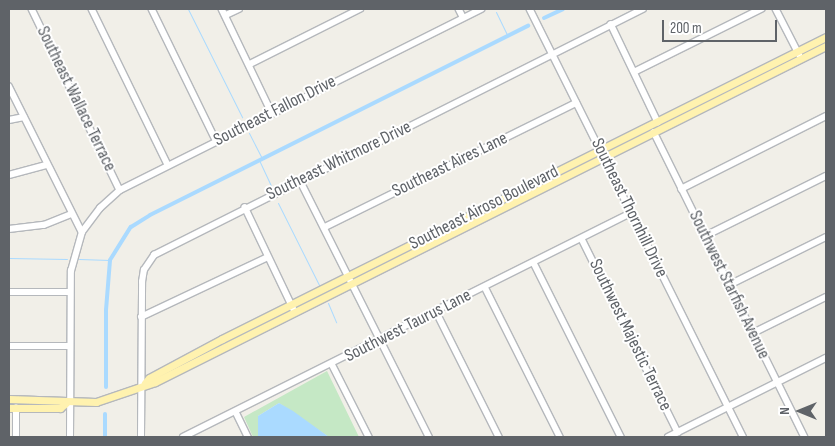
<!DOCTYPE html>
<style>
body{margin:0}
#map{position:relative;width:835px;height:446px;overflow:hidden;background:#f1efe8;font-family:"Sofia Sans Condensed",sans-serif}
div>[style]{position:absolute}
.green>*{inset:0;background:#c5e8c5}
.water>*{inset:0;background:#aadaff}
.stream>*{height:1px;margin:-0.5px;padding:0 0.5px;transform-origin:0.5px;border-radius:0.5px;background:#aadaff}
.canal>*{height:4px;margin:-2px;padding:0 2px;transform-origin:2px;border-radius:2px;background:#aadaff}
.roads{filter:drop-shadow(1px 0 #b5b8bc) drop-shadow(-1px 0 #b5b8bc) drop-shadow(0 1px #b5b8bc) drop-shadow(0 -1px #b5b8bc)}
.minor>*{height:5.5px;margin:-2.75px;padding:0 2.75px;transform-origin:2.75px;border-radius:2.75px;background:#fff}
.major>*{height:7px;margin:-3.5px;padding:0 3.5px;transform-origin:3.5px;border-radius:3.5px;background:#fff2af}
span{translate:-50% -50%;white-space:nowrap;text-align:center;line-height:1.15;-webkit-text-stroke:4px #fff;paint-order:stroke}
.street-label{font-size:18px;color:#5f6368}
.frame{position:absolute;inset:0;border:10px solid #5f6368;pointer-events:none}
.north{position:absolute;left:775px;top:386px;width:50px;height:50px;-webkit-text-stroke:4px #fff;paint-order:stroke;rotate:270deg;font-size:14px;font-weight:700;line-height:20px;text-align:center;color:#5f6368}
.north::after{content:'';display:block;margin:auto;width:18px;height:22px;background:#5f6368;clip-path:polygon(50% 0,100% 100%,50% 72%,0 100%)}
.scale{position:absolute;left:662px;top:20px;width:115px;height:22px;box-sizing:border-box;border:2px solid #5f6368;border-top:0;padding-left:6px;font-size:15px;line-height:18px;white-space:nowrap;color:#5f6368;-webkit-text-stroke:4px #fff;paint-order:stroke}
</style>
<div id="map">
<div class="green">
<i style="clip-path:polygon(327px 371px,359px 437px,329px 437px,279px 403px,258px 416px,258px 437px,253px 437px,244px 417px)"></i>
</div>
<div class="water">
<i style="clip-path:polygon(279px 403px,293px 411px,329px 437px,258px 437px,258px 416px)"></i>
</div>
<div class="stream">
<i style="left:188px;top:9px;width:121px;rotate:63.4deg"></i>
<i style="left:496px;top:12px;width:25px;rotate:64deg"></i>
<i style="left:249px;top:133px;width:29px;rotate:63deg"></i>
<i style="left:259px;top:160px;width:29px;rotate:65deg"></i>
<i style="left:278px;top:203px;width:92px;rotate:63.4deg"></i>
<i style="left:9px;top:258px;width:58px;rotate:1deg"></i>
<i style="left:79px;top:259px;width:31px;rotate:2deg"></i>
<i style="left:328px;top:303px;width:21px;rotate:67deg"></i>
</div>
<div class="canal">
<i style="left:544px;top:18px;width:21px;rotate:-25deg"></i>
<i style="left:106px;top:387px;width:77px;rotate:-90deg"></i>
<i style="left:106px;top:310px;width:50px;rotate:-85.4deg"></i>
<i style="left:110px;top:260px;width:39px;rotate:-58deg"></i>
<i style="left:131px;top:227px;width:22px;rotate:-32deg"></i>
<i style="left:150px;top:215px;width:423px;rotate:-26.6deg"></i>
<i style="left:105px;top:437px;width:23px;rotate:-90deg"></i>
</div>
<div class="roads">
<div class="minor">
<i style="left:32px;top:9px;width:201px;rotate:64.1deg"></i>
<i style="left:92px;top:9px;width:174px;rotate:64deg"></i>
<i style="left:152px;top:9px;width:146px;rotate:64deg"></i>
<i style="left:222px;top:9px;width:115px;rotate:64.3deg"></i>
<i style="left:459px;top:9px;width:9px;rotate:63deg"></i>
<i style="left:530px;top:9px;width:478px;rotate:63.5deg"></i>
<i style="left:776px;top:9px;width:51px;rotate:62.9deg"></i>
<i style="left:226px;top:15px;width:14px;rotate:-25deg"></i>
<i style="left:611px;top:24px;width:109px;rotate:64.4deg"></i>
<i style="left:250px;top:64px;width:123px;rotate:-26.6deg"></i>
<i style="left:636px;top:71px;width:140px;rotate:-26.4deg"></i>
<i style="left:9px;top:86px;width:163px;rotate:63.4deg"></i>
<i style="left:9px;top:120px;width:15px;rotate:-11deg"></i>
<i style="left:654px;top:132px;width:340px;rotate:63.7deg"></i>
<i style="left:9px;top:175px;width:39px;rotate:-15deg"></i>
<i style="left:300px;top:180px;width:288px;rotate:63.3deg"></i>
<i style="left:681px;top:189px;width:162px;rotate:-26.7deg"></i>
<i style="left:245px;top:207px;width:116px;rotate:64.5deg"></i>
<i style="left:325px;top:227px;width:280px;rotate:-26.3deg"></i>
<i style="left:9px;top:229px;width:35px;rotate:-7deg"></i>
<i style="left:44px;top:225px;width:29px;rotate:-22deg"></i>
<i style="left:705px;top:236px;width:135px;rotate:-26.4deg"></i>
<i style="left:582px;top:239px;width:216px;rotate:63.6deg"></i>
<i style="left:534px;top:263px;width:195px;rotate:63.4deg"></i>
<i style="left:729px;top:285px;width:108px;rotate:-26.3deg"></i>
<i style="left:485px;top:287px;width:168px;rotate:63.4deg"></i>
<i style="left:9px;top:292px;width:61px"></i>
<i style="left:436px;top:311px;width:141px;rotate:63.4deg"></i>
<i style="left:141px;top:317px;width:140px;rotate:-25.3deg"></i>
<i style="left:753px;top:333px;width:81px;rotate:-26.3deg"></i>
<i style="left:9px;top:346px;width:61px"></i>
<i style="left:332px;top:364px;width:82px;rotate:63.1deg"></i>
<i style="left:236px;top:412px;width:28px;rotate:64deg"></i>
<i style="left:16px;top:437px;width:29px;rotate:-90deg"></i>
<i style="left:70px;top:437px;width:166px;rotate:-89.7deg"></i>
<i style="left:71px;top:271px;width:41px;rotate:-74.2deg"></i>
<i style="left:82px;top:232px;width:30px;rotate:-53deg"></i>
<i style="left:100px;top:208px;width:27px;rotate:-42deg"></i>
<i style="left:120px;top:190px;width:404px;rotate:-26.6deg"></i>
<i style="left:141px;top:437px;width:155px;rotate:-89.6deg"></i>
<i style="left:142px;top:282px;width:12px;rotate:-81deg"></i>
<i style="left:144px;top:270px;width:18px;rotate:-56deg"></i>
<i style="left:154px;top:255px;width:547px;rotate:-26.71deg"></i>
<i style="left:183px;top:437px;width:501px;rotate:-26.57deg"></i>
<i style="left:668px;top:437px;width:177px;rotate:-26.6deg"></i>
</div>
<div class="major">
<i style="left:145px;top:383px;width:6px;rotate:-51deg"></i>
<i style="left:149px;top:378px;width:83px;rotate:-28.1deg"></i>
<i style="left:222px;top:339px;width:675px;rotate:-26.57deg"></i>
<i style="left:9px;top:399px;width:87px;rotate:2deg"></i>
<i style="left:96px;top:402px;width:62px;rotate:-18.7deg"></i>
<i style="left:155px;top:382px;width:750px;rotate:-26.6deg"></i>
<i style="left:9px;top:408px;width:51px"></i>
<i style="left:60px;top:408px;width:8px;rotate:-40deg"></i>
</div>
</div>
<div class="street-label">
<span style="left:76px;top:99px;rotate:64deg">Southeast Wallace Terrace</span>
<span style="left:275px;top:111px;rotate:-27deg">Southeast Fallon Drive</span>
<span style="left:339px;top:161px;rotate:-26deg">Southeast Whitmore Drive</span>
<span style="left:450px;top:165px;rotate:-26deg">Southeast Aires Lane</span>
<span style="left:484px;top:208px;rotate:-27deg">Southeast Airoso Boulevard</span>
<span style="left:629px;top:208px;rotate:64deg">Southeast Thornhill Drive</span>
<span style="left:729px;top:285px;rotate:64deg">Southwest Starfish Avenue</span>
<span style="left:408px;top:326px;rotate:-27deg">Southwest Taurus Lane</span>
<span style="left:630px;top:335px;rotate:64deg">Southwest Majestic Terrace</span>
</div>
<div class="frame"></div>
<div class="north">N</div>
<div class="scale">200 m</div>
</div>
